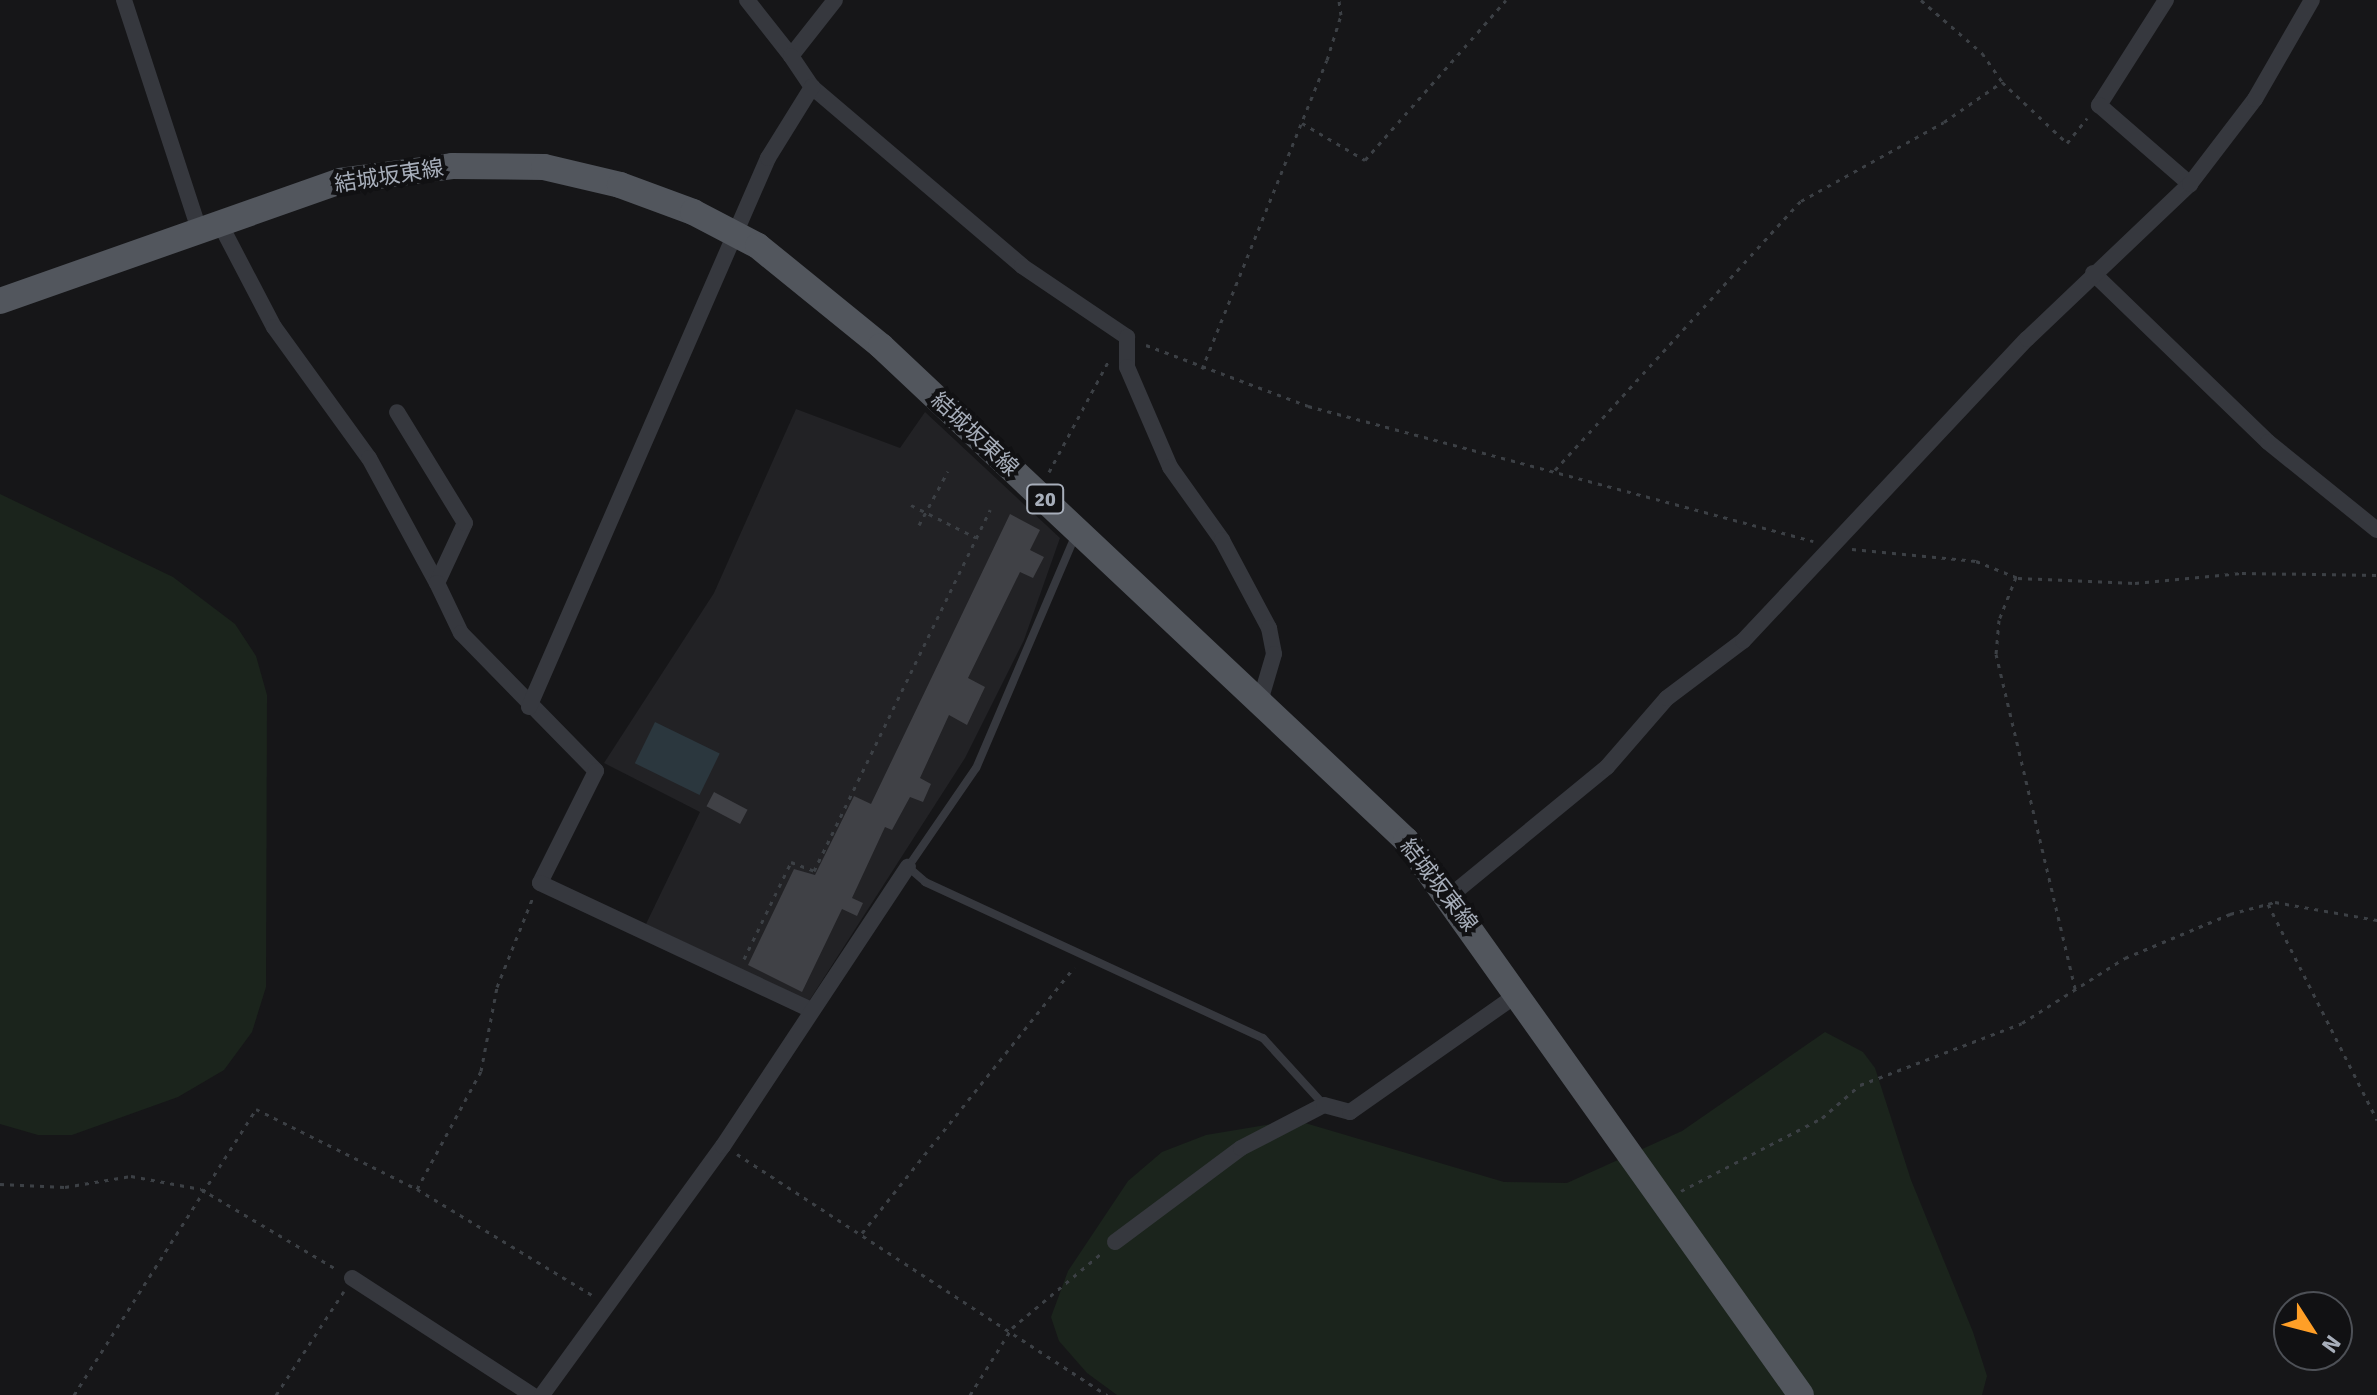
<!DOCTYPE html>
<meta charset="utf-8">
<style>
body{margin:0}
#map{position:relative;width:2377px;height:1395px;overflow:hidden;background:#161618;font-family:Signika,"Noto Sans JP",sans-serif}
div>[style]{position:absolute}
.built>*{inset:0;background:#222225}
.green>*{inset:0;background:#1b241c}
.water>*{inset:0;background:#2b373e;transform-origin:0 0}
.building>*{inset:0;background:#404146;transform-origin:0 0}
.path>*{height:3px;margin-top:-1.5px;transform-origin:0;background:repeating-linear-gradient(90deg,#3c4045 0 4px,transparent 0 10px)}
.lane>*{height:8px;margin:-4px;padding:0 4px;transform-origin:4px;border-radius:4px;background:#36383e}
.street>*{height:16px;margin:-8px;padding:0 8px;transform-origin:8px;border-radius:8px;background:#36383e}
.primary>*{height:26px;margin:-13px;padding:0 13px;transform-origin:13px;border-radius:13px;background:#52565d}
span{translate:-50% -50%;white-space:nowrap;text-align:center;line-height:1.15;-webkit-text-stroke:8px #111113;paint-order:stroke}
.shield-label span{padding:2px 6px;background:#111113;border:2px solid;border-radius:6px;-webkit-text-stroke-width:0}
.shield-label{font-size:20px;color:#a7aeba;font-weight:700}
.street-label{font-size:22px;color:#a7aeba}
.north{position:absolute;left:2273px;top:1291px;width:80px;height:80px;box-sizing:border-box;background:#111113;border:2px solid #4d5056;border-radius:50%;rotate:126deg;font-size:22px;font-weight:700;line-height:32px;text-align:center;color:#a7aeba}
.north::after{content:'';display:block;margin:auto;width:28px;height:36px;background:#ff9f27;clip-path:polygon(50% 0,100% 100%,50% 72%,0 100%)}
</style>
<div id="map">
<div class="built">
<i style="clip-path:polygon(796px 409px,900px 448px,925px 412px,1060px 538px,1024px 640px,965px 758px,809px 1001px,646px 924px,700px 812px,604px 763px,714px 593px)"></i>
</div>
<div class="green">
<i style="clip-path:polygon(0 494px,173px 577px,235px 624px,256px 656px,267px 695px,266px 987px,252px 1032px,224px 1070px,178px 1097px,72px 1135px,38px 1135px,0 1124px)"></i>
<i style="clip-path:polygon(1825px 1032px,1863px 1052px,1875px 1068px,1911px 1180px,1973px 1332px,1987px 1376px,1982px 1395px,1117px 1395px,1087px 1373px,1059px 1341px,1051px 1317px,1068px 1271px,1128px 1181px,1162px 1152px,1206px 1135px,1295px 1120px,1504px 1182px,1567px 1183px,1682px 1131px)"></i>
</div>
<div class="water">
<i style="left:655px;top:722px;width:72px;height:46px;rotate:26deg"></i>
</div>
<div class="building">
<i style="clip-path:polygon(1010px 514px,1040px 530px,1030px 550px,1044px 557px,1033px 578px,1020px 572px,968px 678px,985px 687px,967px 725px,949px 715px,920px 778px,931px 784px,923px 802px,910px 797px,892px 830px,885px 827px,852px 898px,863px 903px,857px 916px,842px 909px,802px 992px,748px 965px,794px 869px,815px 875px,854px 796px,871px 804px)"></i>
<i style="left:714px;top:792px;width:38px;height:16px;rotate:28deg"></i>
</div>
<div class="path">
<i style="left:1921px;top:0;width:81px;rotate:41deg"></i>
<i style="left:1982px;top:53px;width:35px;rotate:55deg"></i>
<i style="left:1302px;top:123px;width:73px;rotate:30.4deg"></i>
<i style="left:1365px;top:160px;width:213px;rotate:-48.6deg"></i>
<i style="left:1146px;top:345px;width:173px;rotate:20.6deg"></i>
<i style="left:1308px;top:406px;width:523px;rotate:14.97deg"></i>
<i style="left:1202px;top:369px;width:333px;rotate:-68deg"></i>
<i style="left:1327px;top:60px;width:47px;rotate:-72.7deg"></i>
<i style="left:1341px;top:15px;width:15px;rotate:-98deg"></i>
<i style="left:1555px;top:470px;width:365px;rotate:-47.6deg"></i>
<i style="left:1801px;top:201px;width:163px;rotate:-28.9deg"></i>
<i style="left:1944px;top:122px;width:70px;rotate:-34.6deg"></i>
<i style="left:2002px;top:82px;width:89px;rotate:43.2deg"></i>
<i style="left:2067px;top:143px;width:32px;rotate:-51deg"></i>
<i style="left:1049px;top:472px;width:125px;rotate:-61.8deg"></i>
<i style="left:911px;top:505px;width:72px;rotate:26.6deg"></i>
<i style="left:919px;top:525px;width:61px;rotate:-61.8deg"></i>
<i style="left:1852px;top:549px;width:125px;rotate:5.5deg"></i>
<i style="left:1976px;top:561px;width:45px;rotate:22deg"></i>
<i style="left:2018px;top:578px;width:117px;rotate:2.4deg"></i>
<i style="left:2135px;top:583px;width:107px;rotate:-5.3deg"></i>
<i style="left:2242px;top:573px;width:135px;rotate:0.8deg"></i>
<i style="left:2016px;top:577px;width:46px;rotate:111.6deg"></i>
<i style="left:1999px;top:620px;width:34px;rotate:95deg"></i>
<i style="left:1996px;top:654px;width:344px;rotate:76.7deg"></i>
<i style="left:2268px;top:904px;width:242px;rotate:63.2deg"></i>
<i style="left:744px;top:959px;width:108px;rotate:-64.1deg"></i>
<i style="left:791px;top:862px;width:25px;rotate:21deg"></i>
<i style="left:814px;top:871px;width:402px;rotate:-64deg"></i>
<i style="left:737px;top:1154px;width:442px;rotate:33.1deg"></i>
<i style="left:0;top:1184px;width:65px;rotate:2.6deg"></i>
<i style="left:65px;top:1187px;width:67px;rotate:-9.5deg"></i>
<i style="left:131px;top:1176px;width:71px;rotate:10.5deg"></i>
<i style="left:201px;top:1189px;width:159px;rotate:30.6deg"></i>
<i style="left:417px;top:1189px;width:134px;rotate:-61.5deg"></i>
<i style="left:481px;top:1071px;width:86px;rotate:-79.2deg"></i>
<i style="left:497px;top:987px;width:97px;rotate:-68.2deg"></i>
<i style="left:1681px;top:1191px;width:159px;rotate:-27.4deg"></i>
<i style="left:1822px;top:1118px;width:50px;rotate:-41deg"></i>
<i style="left:1860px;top:1085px;width:173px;rotate:-20.9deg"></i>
<i style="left:2022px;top:1023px;width:122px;rotate:-32.3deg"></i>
<i style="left:2125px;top:958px;width:114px;rotate:-22.7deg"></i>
<i style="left:2230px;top:914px;width:47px;rotate:-14.9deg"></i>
<i style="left:2275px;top:902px;width:104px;rotate:10deg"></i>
<i style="left:862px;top:1233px;width:340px;rotate:-51.4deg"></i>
<i style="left:74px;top:1395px;width:339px;rotate:-57.5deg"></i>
<i style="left:256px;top:1109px;width:180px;rotate:26.4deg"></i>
<i style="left:417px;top:1189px;width:208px;rotate:31.2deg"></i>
<i style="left:276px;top:1395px;width:124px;rotate:-56.8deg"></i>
<i style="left:970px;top:1395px;width:79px;rotate:-57.9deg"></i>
<i style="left:1012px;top:1328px;width:119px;rotate:-39.9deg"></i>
</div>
<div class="lane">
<i style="left:1076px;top:534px;width:254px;rotate:113.1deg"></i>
<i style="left:976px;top:768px;width:120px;rotate:124.5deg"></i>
<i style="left:908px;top:867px;width:23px;rotate:41deg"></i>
<i style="left:925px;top:882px;width:372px;rotate:24.8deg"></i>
<i style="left:1263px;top:1038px;width:91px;rotate:47.7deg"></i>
</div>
<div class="street">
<i style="left:124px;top:0;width:239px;rotate:71.9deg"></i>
<i style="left:747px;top:0;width:71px;rotate:51.8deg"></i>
<i style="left:791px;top:56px;width:71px;rotate:-51.8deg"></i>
<i style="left:2166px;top:0;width:125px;rotate:122.5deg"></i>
<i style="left:2099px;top:105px;width:121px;rotate:41deg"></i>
<i style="left:791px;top:56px;width:37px;rotate:56deg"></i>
<i style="left:812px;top:87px;width:276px;rotate:40.4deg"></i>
<i style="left:1022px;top:266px;width:127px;rotate:34.1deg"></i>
<i style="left:1127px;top:337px;width:30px;rotate:90deg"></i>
<i style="left:1127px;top:367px;width:109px;rotate:66.7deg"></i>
<i style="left:1170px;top:467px;width:90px;rotate:54.5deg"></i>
<i style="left:1222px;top:540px;width:100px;rotate:61.9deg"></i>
<i style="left:1269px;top:628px;width:26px;rotate:79deg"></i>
<i style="left:1274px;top:654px;width:46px;rotate:106.5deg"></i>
<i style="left:218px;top:220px;width:121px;rotate:62.4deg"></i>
<i style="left:274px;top:327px;width:162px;rotate:54.1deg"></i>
<i style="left:369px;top:458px;width:142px;rotate:61.5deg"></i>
<i style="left:437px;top:583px;width:66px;rotate:-65deg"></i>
<i style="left:465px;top:523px;width:130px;rotate:-121.5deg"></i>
<i style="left:2093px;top:273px;width:243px;rotate:44deg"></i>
<i style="left:2268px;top:442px;width:140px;rotate:38.9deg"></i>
<i style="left:437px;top:583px;width:55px;rotate:64.4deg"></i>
<i style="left:461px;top:633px;width:193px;rotate:45.6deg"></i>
<i style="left:596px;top:771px;width:125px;rotate:116.6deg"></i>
<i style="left:540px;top:883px;width:299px;rotate:25.1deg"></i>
<i style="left:529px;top:707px;width:599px;rotate:-66.47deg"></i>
<i style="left:768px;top:158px;width:84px;rotate:-58.2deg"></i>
<i style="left:1450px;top:896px;width:203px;rotate:-39.4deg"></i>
<i style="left:1607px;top:767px;width:91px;rotate:-49deg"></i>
<i style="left:1667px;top:698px;width:95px;rotate:-36.9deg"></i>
<i style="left:1743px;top:641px;width:415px;rotate:-46.8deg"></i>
<i style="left:2027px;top:339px;width:225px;rotate:-43.6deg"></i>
<i style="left:2190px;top:184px;width:107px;rotate:-52.6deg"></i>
<i style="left:2255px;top:99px;width:114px;rotate:-60.1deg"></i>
<i style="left:1115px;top:1242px;width:157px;rotate:-36.7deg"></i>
<i style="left:1241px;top:1148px;width:93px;rotate:-27.4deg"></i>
<i style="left:1324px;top:1105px;width:27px;rotate:15deg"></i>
<i style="left:1350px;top:1112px;width:205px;rotate:-35.1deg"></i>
<i style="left:352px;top:1278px;width:215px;rotate:33deg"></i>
<i style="left:542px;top:1395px;width:308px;rotate:-54deg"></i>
<i style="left:723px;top:1146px;width:335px;rotate:-56.5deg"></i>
</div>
<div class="primary">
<i style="left:0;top:301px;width:361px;rotate:-19.4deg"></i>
<i style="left:340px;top:181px;width:113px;rotate:-7.6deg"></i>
<i style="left:452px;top:166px;width:92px;rotate:0.6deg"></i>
<i style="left:544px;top:167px;width:78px;rotate:13.3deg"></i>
<i style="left:620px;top:185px;width:78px;rotate:20.3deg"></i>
<i style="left:693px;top:212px;width:73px;rotate:27.6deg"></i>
<i style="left:758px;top:246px;width:159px;rotate:39.1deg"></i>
<i style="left:881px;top:346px;width:721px;rotate:43.26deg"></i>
<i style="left:1406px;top:840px;width:681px;rotate:54.56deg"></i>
</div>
<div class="shield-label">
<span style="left:1045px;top:499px">20</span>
</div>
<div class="street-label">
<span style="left:389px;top:176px;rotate:-9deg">結城坂東線</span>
<span style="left:975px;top:434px;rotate:43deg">結城坂東線</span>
<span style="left:1439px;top:885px;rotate:52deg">結城坂東線</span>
</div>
<div class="north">N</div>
</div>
